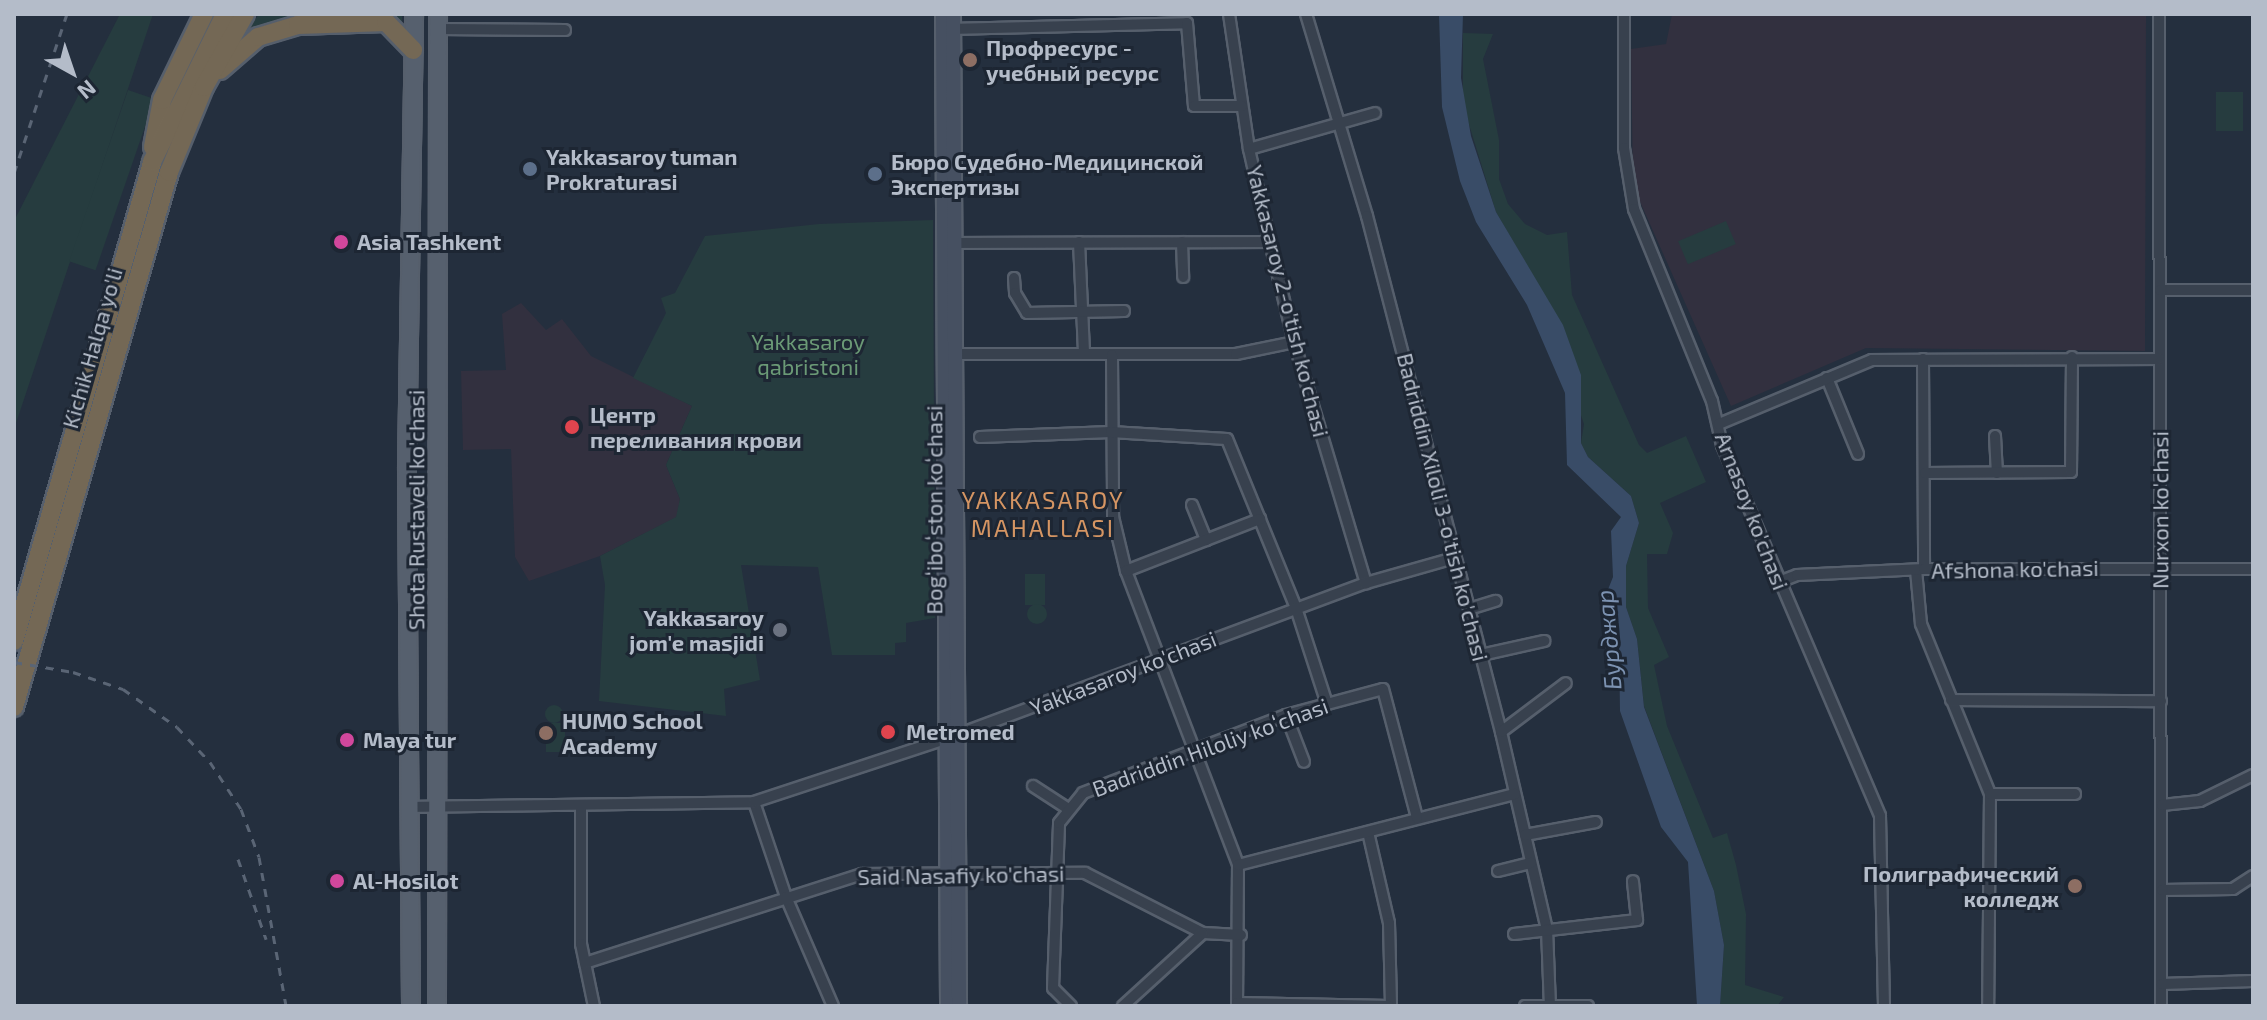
<!DOCTYPE html>
<meta charset="utf-8">
<style>
body{margin:0}
#map{position:relative;width:2267px;height:1020px;overflow:hidden;background:#242f3e;font-family:"Exo 2",sans-serif}
div>[style]{position:absolute}
.medical>*{inset:0;background:#32303f}
.green>*{inset:0;background:#263c3f;transform-origin:0 0}
.round{border-radius:50%}
.water>*{inset:0;background:#394c67}
.roads{filter:drop-shadow(2px 0 #565f6c) drop-shadow(-2px 0 #565f6c) drop-shadow(0 2px #565f6c) drop-shadow(0 -2px #565f6c)}
.street>*{height:10px;margin:-5px;padding:0 5px;transform-origin:5px;border-radius:5px;background:#38414e}
.secondary>*{height:14px;margin:-7px;padding:0 7px;transform-origin:7px;border-radius:7px;background:#465061}
.primary>*{height:16px;margin:-8px;padding:0 8px;transform-origin:8px;border-radius:8px;background:#56606e}
.highway>*{height:18px;margin:-9px;padding:0 9px;transform-origin:9px;border-radius:9px;background:#746855}
.rail>*{height:3px;margin-top:-1.5px;transform-origin:0;background:repeating-linear-gradient(90deg,#5a6575 0 8px,transparent 0 16px)}
.dots>*{width:22px;height:22px;translate:-50% -50%;box-sizing:border-box;border:4px solid #1d2633;border-radius:50%}
span{translate:-50% -50%;white-space:nowrap;text-align:center;line-height:1.15;-webkit-text-stroke:6px #1d2633;paint-order:stroke}
.poi-label{font-size:22px;color:#b4bcc9;font-weight:700}
.left{translate:0 -50%;text-align:left}
.right{translate:-100% -50%;text-align:right}
.street-label{font-size:22px;color:#b4bcc9}
.park-label{font-size:22px;color:#6b9a76}
.neighbourhood-label{font-size:24px;color:#d59563;letter-spacing:2px}
.water-label{font-size:24px;color:#7c92b1;font-style:italic}
.frame{position:absolute;inset:0;border:16px solid #b4bcc9;pointer-events:none}
.north{position:absolute;left:32px;top:32px;width:80px;height:80px;-webkit-text-stroke:6px #1d2633;paint-order:stroke;rotate:140deg;font-size:22px;font-weight:700;line-height:32px;text-align:center;color:#b4bcc9}
.north::after{content:'';display:block;margin:auto;width:28px;height:36px;background:#b4bcc9;clip-path:polygon(50% 0,100% 100%,50% 72%,0 100%)}
</style>
<div id="map">
<div class="medical">
<i style="clip-path:polygon(1672px 14px,2146px 14px,2145px 351px,1866px 348px,1731px 406px,1633px 186px,1631px 49px,1666px 44px)"></i>
<i style="clip-path:polygon(521px 303px,546px 330px,562px 319px,591px 356px,692px 406px,666px 465px,680px 499px,677px 517px,600px 556px,529px 581px,515px 557px,511px 449px,463px 450px,461px 371px,506px 370px,502px 314px)"></i>
</div>
<div class="green">
<i style="clip-path:polygon(120px 14px,153px 14px,14px 429px,14px 221px)"></i>
<i style="clip-path:polygon(259px 14px,402px 14px,402px 25px,309px 17px,266px 25px,242px 39px)"></i>
<i style="clip-path:polygon(1463px 33px,1493px 34px,1483px 59px,1499px 140px,1499px 179px,1508px 204px,1525px 224px,1547px 235px,1567px 232px,1572px 295px,1639px 445px,1647px 453px,1686px 436px,1706px 482px,1660px 503px,1673px 533px,1667px 554px,1647px 554px,1648px 608px,1669px 657px,1654px 665px,1667px 726px,1713px 838px,1727px 833px,1736px 865px,1746px 914px,1745px 985px,1784px 997px,1777px 1006px,1720px 1006px,1724px 945px,1714px 891px,1644px 706px,1637px 639px,1626px 607px,1626px 566px,1639px 523px,1631px 496px,1588px 457px,1581px 443px,1584px 424px,1532px 274px,1496px 212px,1463px 105px)"></i>
<i style="left:128px;top:90px;width:28px;height:181px;rotate:19deg"></i>
<i style="left:2216px;top:92px;width:27px;height:39px"></i>
<i style="clip-path:polygon(933px 220px,935px 618px,906px 623px,906px 642px,895px 643px,895px 655px,832px 655px,818px 567px,741px 565px,760px 680px,724px 689px,726px 716px,599px 701px,605px 585px,600px 556px,676px 517px,680px 499px,666px 465px,692px 406px,633px 378px,666px 313px,661px 298px,675px 293px,705px 236px,819px 224px)"></i>
<i style="left:1726px;top:221px;width:25px;height:52px;rotate:67deg"></i>
<i style="left:1025px;top:574px;width:20px;height:31px"></i>
<i class="round" style="left:1027px;top:604px;width:20px;height:20px"></i>
<i class="round" style="left:545px;top:705px;width:18px;height:18px"></i>
<i style="left:546px;top:723px;width:19px;height:29px"></i>
</div>
<div class="water">
<i style="clip-path:polygon(1439px 14px,1463px 14px,1461px 78px,1471px 136px,1496px 212px,1563px 325px,1581px 375px,1581px 443px,1588px 457px,1631px 496px,1639px 523px,1626px 566px,1626px 607px,1637px 639px,1644px 707px,1714px 891px,1724px 945px,1720px 1006px,1697px 1006px,1688px 862px,1661px 827px,1620px 711px,1619px 646px,1607px 592px,1613px 577px,1611px 531px,1621px 517px,1567px 465px,1565px 393px,1527px 305px,1476px 222px,1460px 181px,1442px 107px)"></i>
</div>
<div class="roads">
<div class="street">
<i style="left:1229px;top:14px;width:136px;rotate:81.6deg"></i>
<i style="left:1249px;top:149px;width:95px;rotate:77.3deg"></i>
<i style="left:1270px;top:242px;width:103px;rotate:76.5deg"></i>
<i style="left:1294px;top:342px;width:252px;rotate:73.4deg"></i>
<i style="left:1306px;top:14px;width:211px;rotate:73.2deg"></i>
<i style="left:1367px;top:216px;width:533px;rotate:75.44deg"></i>
<i style="left:1501px;top:732px;width:202px;rotate:76.9deg"></i>
<i style="left:1547px;top:929px;width:77px;rotate:87.8deg"></i>
<i style="left:1624px;top:14px;width:134px;rotate:90deg"></i>
<i style="left:1624px;top:148px;width:62px;rotate:80.7deg"></i>
<i style="left:1634px;top:209px;width:207px;rotate:67.9deg"></i>
<i style="left:1712px;top:401px;width:45px;rotate:77.2deg"></i>
<i style="left:1722px;top:445px;width:403px;rotate:66.9deg"></i>
<i style="left:1880px;top:816px;width:190px;rotate:88.8deg"></i>
<i style="left:2159px;top:14px;width:992px;rotate:89.88deg"></i>
<i style="left:438px;top:29px;width:127px;rotate:0.5deg"></i>
<i style="left:949px;top:29px;width:238px;rotate:-1.4deg"></i>
<i style="left:1187px;top:23px;width:83px;rotate:85.2deg"></i>
<i style="left:1194px;top:106px;width:48px"></i>
<i style="left:1249px;top:149px;width:131px;rotate:-15.9deg"></i>
<i style="left:1079px;top:242px;width:112px;rotate:87.4deg"></i>
<i style="left:1182px;top:242px;width:35px;rotate:88deg"></i>
<i style="left:954px;top:243px;width:316px;rotate:-0.2deg"></i>
<i style="left:1014px;top:278px;width:15px;rotate:86deg"></i>
<i style="left:1015px;top:293px;width:23px;rotate:59deg"></i>
<i style="left:1027px;top:313px;width:97px;rotate:-1.2deg"></i>
<i style="left:2160px;top:290px;width:93px"></i>
<i style="left:950px;top:354px;width:286px"></i>
<i style="left:1236px;top:354px;width:59px;rotate:-11.7deg"></i>
<i style="left:1112px;top:355px;width:162px;rotate:89.6deg"></i>
<i style="left:1113px;top:517px;width:56px;rotate:76.5deg"></i>
<i style="left:1126px;top:571px;width:315px;rotate:69.1deg"></i>
<i style="left:1238px;top:865px;width:141px;rotate:90.4deg"></i>
<i style="left:1923px;top:359px;width:210px;rotate:89.7deg"></i>
<i style="left:1827px;top:378px;width:82px;rotate:67.8deg"></i>
<i style="left:1719px;top:424px;width:166px;rotate:-22.7deg"></i>
<i style="left:1872px;top:360px;width:287px;rotate:-0.2deg"></i>
<i style="left:1995px;top:436px;width:37px;rotate:87deg"></i>
<i style="left:980px;top:437px;width:131px;rotate:-2.2deg"></i>
<i style="left:1111px;top:432px;width:116px;rotate:3.5deg"></i>
<i style="left:1227px;top:439px;width:183px;rotate:67.8deg"></i>
<i style="left:1296px;top:608px;width:101px;rotate:72.1deg"></i>
<i style="left:1925px;top:473px;width:146px;rotate:-0.4deg"></i>
<i style="left:2071px;top:472px;width:115px;rotate:-89.5deg"></i>
<i style="left:1192px;top:505px;width:38px;rotate:68deg"></i>
<i style="left:1916px;top:570px;width:54px;rotate:84.7deg"></i>
<i style="left:1921px;top:624px;width:183px;rotate:67.9deg"></i>
<i style="left:1990px;top:794px;width:212px;rotate:90.5deg"></i>
<i style="left:1126px;top:571px;width:144px;rotate:-21.2deg"></i>
<i style="left:1779px;top:582px;width:19px;rotate:-21deg"></i>
<i style="left:1797px;top:575px;width:127px;rotate:-2.7deg"></i>
<i style="left:1924px;top:569px;width:329px"></i>
<i style="left:1469px;top:609px;width:28px;rotate:-17deg"></i>
<i style="left:1481px;top:655px;width:65px;rotate:-12.5deg"></i>
<i style="left:1951px;top:700px;width:210px;rotate:0.3deg"></i>
<i style="left:1286px;top:715px;width:50px;rotate:69deg"></i>
<i style="left:1501px;top:732px;width:81px;rotate:-37deg"></i>
<i style="left:1033px;top:786px;width:40px;rotate:32.9deg"></i>
<i style="left:1990px;top:794px;width:85px"></i>
<i style="left:754px;top:802px;width:100px;rotate:71.4deg"></i>
<i style="left:786px;top:897px;width:119px;rotate:66.7deg"></i>
<i style="left:581px;top:805px;width:139px;rotate:90deg"></i>
<i style="left:581px;top:944px;width:63px;rotate:78.2deg"></i>
<i style="left:2162px;top:805px;width:38px;rotate:-6deg"></i>
<i style="left:2200px;top:801px;width:59px;rotate:-26.1deg"></i>
<i style="left:410px;top:807px;width:344px;rotate:-0.8deg"></i>
<i style="left:754px;top:802px;width:202px;rotate:-18.2deg"></i>
<i style="left:946px;top:739px;width:448px;rotate:-20.4deg"></i>
<i style="left:1366px;top:583px;width:91px;rotate:-15.9deg"></i>
<i style="left:1368px;top:832px;width:93px;rotate:77deg"></i>
<i style="left:1389px;top:923px;width:83px;rotate:88.6deg"></i>
<i style="left:1525px;top:835px;width:72px;rotate:-10.4deg"></i>
<i style="left:1238px;top:865px;width:286px;rotate:-14.4deg"></i>
<i style="left:1498px;top:871px;width:34px;rotate:-14deg"></i>
<i style="left:2162px;top:890px;width:71px;rotate:-0.8deg"></i>
<i style="left:2233px;top:889px;width:24px;rotate:-33deg"></i>
<i style="left:1514px;top:934px;width:124px;rotate:-6.5deg"></i>
<i style="left:1637px;top:920px;width:39px;rotate:-96deg"></i>
<i style="left:585px;top:963px;width:291px;rotate:-17.8deg"></i>
<i style="left:862px;top:874px;width:223px;rotate:-0.3deg"></i>
<i style="left:1085px;top:873px;width:132px;rotate:27deg"></i>
<i style="left:1203px;top:933px;width:38px;rotate:3deg"></i>
<i style="left:2162px;top:984px;width:91px;rotate:-1.9deg"></i>
<i style="left:1237px;top:1003px;width:152px;rotate:1.1deg"></i>
<i style="left:1071px;top:1006px;width:25px;rotate:-135deg"></i>
<i style="left:1053px;top:988px;width:165px;rotate:-87.9deg"></i>
<i style="left:1059px;top:823px;width:38px;rotate:-51deg"></i>
<i style="left:1083px;top:793px;width:217px;rotate:-21deg"></i>
<i style="left:1286px;top:715px;width:100px;rotate:-15deg"></i>
<i style="left:1383px;top:689px;width:133px;rotate:75.2deg"></i>
<i style="left:1123px;top:1006px;width:108px;rotate:-42.4deg"></i>
<i style="left:1525px;top:1006px;width:63px"></i>
</div>
<div class="secondary">
<i style="left:943px;top:14px;width:992px;rotate:89.71deg"></i>
<i style="left:953px;top:14px;width:992px;rotate:89.65deg"></i>
</div>
<div class="primary">
<i style="left:411px;top:1006px;width:539px;rotate:-90.43deg"></i>
<i style="left:407px;top:467px;width:453px;rotate:-89.1deg"></i>
<i style="left:437px;top:1006px;width:992px;rotate:-89.94deg"></i>
</div>
<div class="highway">
<i style="left:220px;top:70px;width:50px;rotate:-41deg"></i>
<i style="left:258px;top:37px;width:42px;rotate:-16.7deg"></i>
<i style="left:298px;top:25px;width:88px;rotate:-2deg"></i>
<i style="left:386px;top:22px;width:39px;rotate:46deg"></i>
<i style="left:153px;top:147px;width:48px;rotate:-79.2deg"></i>
<i style="left:162px;top:100px;width:96px;rotate:-64deg"></i>
<i style="left:14px;top:641px;width:498px;rotate:-73.9deg"></i>
<i style="left:152px;top:162px;width:165px;rotate:-63.7deg"></i>
<i style="left:14px;top:707px;width:557px;rotate:-73.84deg"></i>
<i style="left:169px;top:172px;width:92px;rotate:-67.6deg"></i>
<i style="left:204px;top:87px;width:84px;rotate:-60.7deg"></i>
</div>
</div>
<div class="rail">
<i style="left:14px;top:173px;width:168px;rotate:-71.6deg"></i>
<i style="left:14px;top:662px;width:60px;rotate:9.6deg"></i>
<i style="left:73px;top:672px;width:53px;rotate:18.8deg"></i>
<i style="left:123px;top:689px;width:66px;rotate:35.1deg"></i>
<i style="left:177px;top:727px;width:48px;rotate:46.7deg"></i>
<i style="left:210px;top:762px;width:56px;rotate:56.6deg"></i>
<i style="left:241px;top:809px;width:51px;rotate:69.4deg"></i>
<i style="left:259px;top:857px;width:151px;rotate:79.7deg"></i>
<i style="left:238px;top:859px;width:85px;rotate:70.7deg"></i>
</div>
<div class="dots">
<i style="left:970px;top:60px;background:#8d6e63"></i>
<i style="left:530px;top:169px;background:#5c6f8a"></i>
<i style="left:875px;top:174px;background:#5c6f8a"></i>
<i style="left:341px;top:242px;background:#d1479c"></i>
<i style="left:572px;top:427px;background:#e0444e"></i>
<i style="left:780px;top:630px;background:#6b7280"></i>
<i style="left:888px;top:732px;background:#e0444e"></i>
<i style="left:546px;top:733px;background:#8d6e63"></i>
<i style="left:347px;top:740px;background:#d1479c"></i>
<i style="left:337px;top:881px;background:#d1479c"></i>
<i style="left:2075px;top:886px;background:#8d6e63"></i>
</div>
<div class="poi-label">
<span class="left" style="left:986px;top:60px">Профресурс -<br>учебный ресурс</span>
<span class="left" style="left:546px;top:169px">Yakkasaroy tuman<br>Prokraturasi</span>
<span class="left" style="left:891px;top:174px">Бюро Судебно-Медицинской<br>Экспертизы</span>
<span class="left" style="left:357px;top:242px">Asia Tashkent</span>
<span class="left" style="left:590px;top:427px">Центр<br>переливания крови</span>
<span class="right" style="left:764px;top:630px">Yakkasaroy<br>jom'e masjidi</span>
<span class="left" style="left:562px;top:733px">HUMO School<br>Academy</span>
<span class="left" style="left:906px;top:732px">Metromed</span>
<span class="left" style="left:363px;top:740px">Maya tur</span>
<span class="right" style="left:2059px;top:886px">Полиграфический<br>колледж</span>
<span class="left" style="left:353px;top:881px">Al-Hosilot</span>
</div>
<div class="street-label">
<span style="left:1288px;top:301px;rotate:76deg">Yakkasaroy 2-o'tish ko'chasi</span>
<span style="left:92px;top:348px;rotate:-74deg">Kichik Halqa yo'li</span>
<span style="left:1443px;top:507px;rotate:76deg">Badriddin Xiloli 3-o'tish ko'chasi</span>
<span style="left:416px;top:510px;rotate:-90deg">Shota Rustaveli ko'chasi</span>
<span style="left:934px;top:510px;rotate:-90deg">Bogʻiboʻston koʻchasi</span>
<span style="left:2160px;top:510px;rotate:-90deg">Nurxon ko'chasi</span>
<span style="left:1752px;top:511px;rotate:69deg">Arnasoy ko'chasi</span>
<span style="left:2015px;top:569px;rotate:-1deg">Afshona ko'chasi</span>
<span style="left:1123px;top:673px;rotate:-21deg">Yakkasaroy ko'chasi</span>
<span style="left:1210px;top:747px;rotate:-20deg">Badriddin Hiloliy koʻchasi</span>
<span style="left:961px;top:875px;rotate:-1deg">Said Nasafiy ko'chasi</span>
</div>
<div class="park-label">
<span style="left:808px;top:354px">Yakkasaroy<br>qabristoni</span>
</div>
<div class="neighbourhood-label">
<span style="left:1043px;top:514px">YAKKASAROY<br>MAHALLASI</span>
</div>
<div class="water-label">
<span style="left:1608px;top:640px;rotate:-95deg">Бурджар</span>
</div>
<div class="frame"></div>
<div class="north">N</div>
</div>
